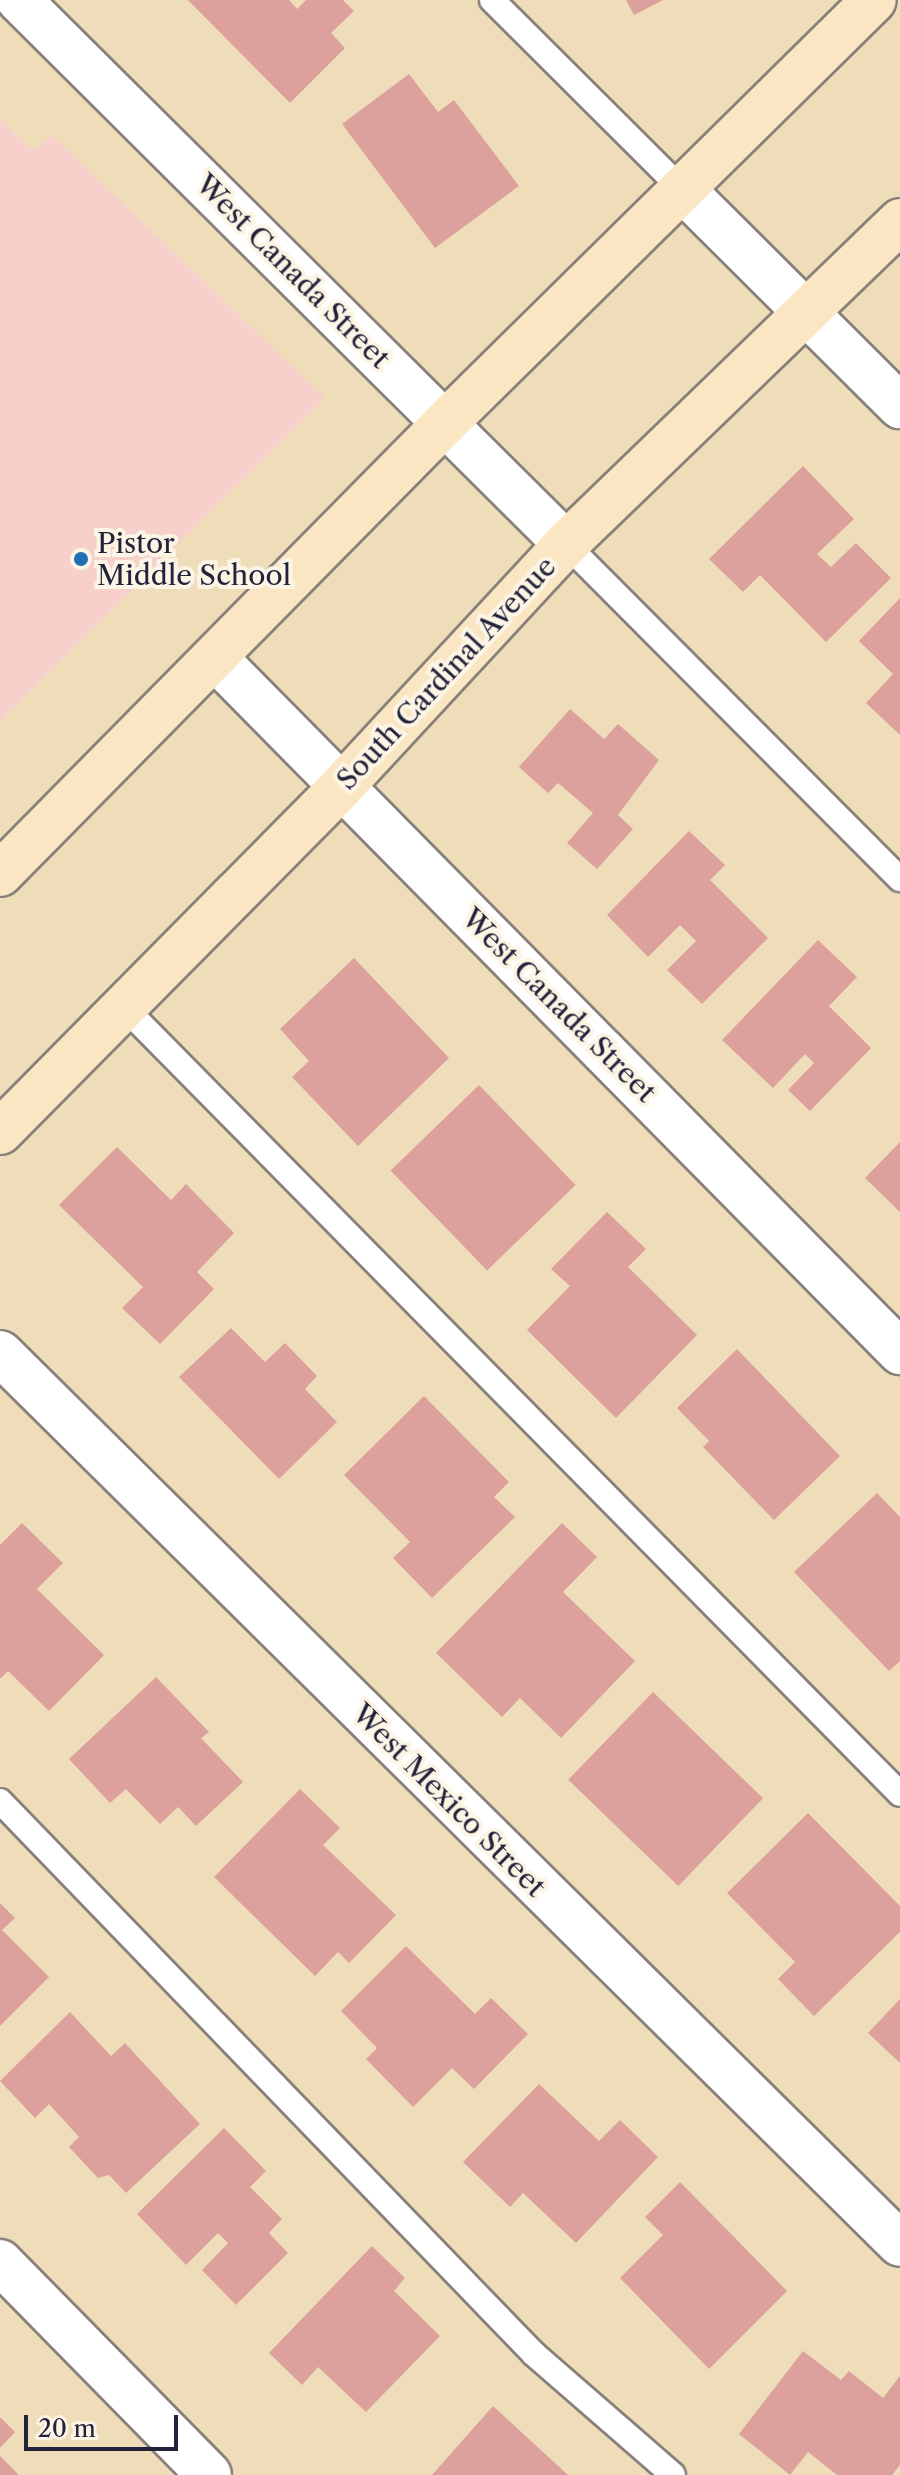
<!DOCTYPE html>
<style>
body{margin:0}
#map{position:relative;width:900px;height:2475px;overflow:hidden;background:#efddba;font-family:"Libre Caslon Text",serif}
div>[style]{position:absolute}
.built>*{inset:0;background:#f7d0cb}
.building>*{inset:0;background:#dca19c;transform-origin:0 0}
.roads{filter:drop-shadow(2px 0 #88807a) drop-shadow(-2px 0 #88807a) drop-shadow(0 2px #88807a) drop-shadow(0 -2px #88807a)}
.lane>*{height:24px;margin:-12px;padding:0 12px;transform-origin:12px;border-radius:12px;background:#fff}
.street>*{height:44px;margin:-22px;padding:0 22px;transform-origin:22px;border-radius:22px;background:#fff}
.secondary>*{height:44px;margin:-22px;padding:0 22px;transform-origin:22px;border-radius:22px;background:#fbe6c4}
.dots>*{width:22px;height:22px;translate:-50% -50%;box-sizing:border-box;border:4px solid #fcf5e5;border-radius:50%}
span{translate:-50% -50%;white-space:nowrap;text-align:center;line-height:1.15;-webkit-text-stroke:8px #fcf5e5;paint-order:stroke}
.street-label{font-size:28px;color:#22223b}
.poi-label{font-size:28px;color:#22223b}
.left{translate:0 -50%;text-align:left}
.scale{position:absolute;left:24px;top:2415px;width:154px;height:36px;box-sizing:border-box;border:4px solid #22223b;border-top:0;padding-left:10px;font-size:24px;line-height:28px;white-space:nowrap;color:#22223b;-webkit-text-stroke:6px #fcf5e5;paint-order:stroke}
</style>
<div id="map">
<div class="built">
<i style="clip-path:polygon(0 119px,33px 151px,52px 135px,325px 398px,0 721px)"></i>
</div>
<div class="building">
<i style="clip-path:polygon(188px 0,289px 0,297px 9px,306px 0,343px 0,354px 11px,331px 33px,345px 48px,290px 103px)"></i>
<i style="clip-path:polygon(626px 0,663px 0,634px 15px)"></i>
<i style="clip-path:polygon(409px 74px,438px 112px,454px 100px,519px 186px,435px 248px,342px 124px)"></i>
<i style="clip-path:polygon(803px 466px,854px 519px,817px 554px,831px 567px,856px 543px,891px 578px,826px 642px,760px 575px,743px 592px,709px 559px)"></i>
<i style="clip-path:polygon(900px 598px,900px 735px,866px 703px,893px 674px,859px 641px)"></i>
<i style="clip-path:polygon(570px 709px,604px 739px,618px 724px,659px 760px,618px 815px,633px 829px,597px 869px,567px 843px,593px 813px,558px 783px,548px 793px,519px 767px)"></i>
<i style="clip-path:polygon(689px 831px,725px 865px,710px 880px,768px 938px,702px 1004px,667px 970px,696px 941px,680px 925px,648px 957px,607px 915px)"></i>
<i style="clip-path:polygon(818px 940px,857px 977px,829px 1006px,871px 1048px,810px 1111px,788px 1090px,814px 1063px,805px 1054px,773px 1088px,722px 1040px)"></i>
<i style="clip-path:polygon(354px 958px,449px 1058px,358px 1146px,292px 1077px,309px 1061px,280px 1029px)"></i>
<i style="left:479px;top:1085px;width:139px;height:123px;rotate:46deg"></i>
<i style="clip-path:polygon(900px 1142px,900px 1212px,865px 1178px)"></i>
<i style="clip-path:polygon(117px 1147px,171px 1200px,186px 1184px,234px 1233px,197px 1272px,214px 1289px,160px 1344px,122px 1308px,143px 1287px,59px 1205px)"></i>
<i style="clip-path:polygon(607px 1212px,646px 1249px,628px 1267px,697px 1335px,616px 1418px,527px 1330px,570px 1286px,551px 1269px)"></i>
<i style="clip-path:polygon(231px 1328px,265px 1362px,285px 1343px,317px 1376px,305px 1389px,337px 1422px,279px 1479px,179px 1377px)"></i>
<i style="clip-path:polygon(737px 1349px,840px 1456px,774px 1520px,703px 1447px,709px 1441px,677px 1408px)"></i>
<i style="clip-path:polygon(424px 1396px,509px 1482px,494px 1497px,515px 1517px,432px 1598px,393px 1558px,410px 1542px,344px 1475px)"></i>
<i style="clip-path:polygon(877px 1493px,900px 1517px,900px 1661px,889px 1671px,794px 1572px)"></i>
<i style="clip-path:polygon(22px 1523px,63px 1563px,37px 1589px,104px 1655px,49px 1711px,8px 1671px,0 1679px,0 1545px)"></i>
<i style="clip-path:polygon(562px 1523px,597px 1557px,563px 1592px,635px 1661px,561px 1738px,520px 1698px,502px 1717px,436px 1653px)"></i>
<i style="clip-path:polygon(156px 1677px,209px 1732px,201px 1738px,243px 1782px,196px 1826px,178px 1807px,160px 1824px,126px 1789px,110px 1803px,69px 1759px)"></i>
<i style="left:653px;top:1692px;width:153px;height:122px;rotate:44deg"></i>
<i style="clip-path:polygon(300px 1789px,340px 1828px,323px 1845px,396px 1915px,349px 1963px,338px 1952px,315px 1976px,214px 1877px)"></i>
<i style="clip-path:polygon(808px 1813px,900px 1906px,900px 1932px,814px 2016px,778px 1979px,795px 1962px,727px 1893px)"></i>
<i style="clip-path:polygon(0 1903px,15px 1918px,2px 1930px,49px 1977px,0 2026px)"></i>
<i style="clip-path:polygon(406px 1946px,475px 2014px,491px 1998px,528px 2034px,474px 2089px,452px 2068px,413px 2107px,366px 2059px,377px 2048px,341px 2011px)"></i>
<i style="clip-path:polygon(900px 1999px,900px 2063px,868px 2033px)"></i>
<i style="clip-path:polygon(70px 2012px,111px 2056px,125px 2043px,200px 2124px,126px 2193px,109px 2175px,98px 2178px,69px 2147px,79px 2137px,49px 2104px,35px 2118px,0 2081px)"></i>
<i style="clip-path:polygon(539px 2084px,599px 2141px,620px 2120px,658px 2157px,576px 2243px,523px 2193px,510px 2207px,463px 2162px)"></i>
<i style="clip-path:polygon(224px 2128px,266px 2171px,250px 2187px,282px 2219px,269px 2233px,288px 2253px,236px 2305px,202px 2270px,228px 2243px,218px 2233px,186px 2265px,137px 2214px)"></i>
<i style="clip-path:polygon(680px 2182px,787px 2291px,709px 2369px,620px 2278px,663px 2235px,645px 2217px)"></i>
<i style="clip-path:polygon(372px 2246px,405px 2278px,394px 2291px,440px 2336px,366px 2412px,318px 2367px,302px 2385px,269px 2353px)"></i>
<i style="clip-path:polygon(803px 2351px,841px 2380px,849px 2371px,883px 2398px,900px 2376px,900px 2465px,892px 2475px,837px 2475px,808px 2452px,790px 2475px,739px 2434px)"></i>
<i style="clip-path:polygon(493px 2406px,568px 2475px,432px 2475px)"></i>
<i style="clip-path:polygon(0 2417px,15px 2432px,0 2448px)"></i>
<i style="clip-path:polygon(0 2456px,19px 2475px,0 2475px)"></i>
</div>
<div class="roads">
<div class="lane">
<i style="left:492px;top:0;width:271px;rotate:44.9deg"></i>
<i style="left:566px;top:544px;width:473px;rotate:45.1deg"></i>
<i style="left:124px;top:1007px;width:1105px;rotate:45.4deg"></i>
<i style="left:0;top:1801px;width:769px;rotate:46deg"></i>
<i style="left:534px;top:2354px;width:184px;rotate:41deg"></i>
</div>
<div class="street">
<i style="left:19px;top:0;width:771px;rotate:44.84deg"></i>
<i style="left:684px;top:191px;width:305px;rotate:44.9deg"></i>
<i style="left:216px;top:659px;width:974px;rotate:45.37deg"></i>
<i style="left:0;top:1353px;width:1266px;rotate:44.71deg"></i>
<i style="left:0;top:2262px;width:298px;rotate:45.5deg"></i>
</div>
<div class="secondary">
<i style="left:0;top:874px;width:634px;rotate:-45.38deg"></i>
<i style="left:445px;top:423px;width:602px;rotate:-44.6deg"></i>
<i style="left:0;top:1132px;width:486px;rotate:-45.3deg"></i>
<i style="left:342px;top:786px;width:330px;rotate:-47.2deg"></i>
<i style="left:566px;top:544px;width:465px;rotate:-44deg"></i>
</div>
</div>
<div class="dots">
<i style="left:81px;top:559px;background:#1f6fb2"></i>
</div>
<div class="street-label">
<span style="left:293px;top:271px;rotate:45deg">West Canada Street</span>
<span style="left:446px;top:673px;rotate:-47deg">South Cardinal Avenue</span>
<span style="left:559px;top:1005px;rotate:45deg">West Canada Street</span>
<span style="left:449px;top:1800px;rotate:45deg">West Mexico Street</span>
</div>
<div class="poi-label">
<span class="left" style="left:97px;top:559px">Pistor<br>Middle School</span>
</div>
<div class="scale">20 m</div>
</div>
